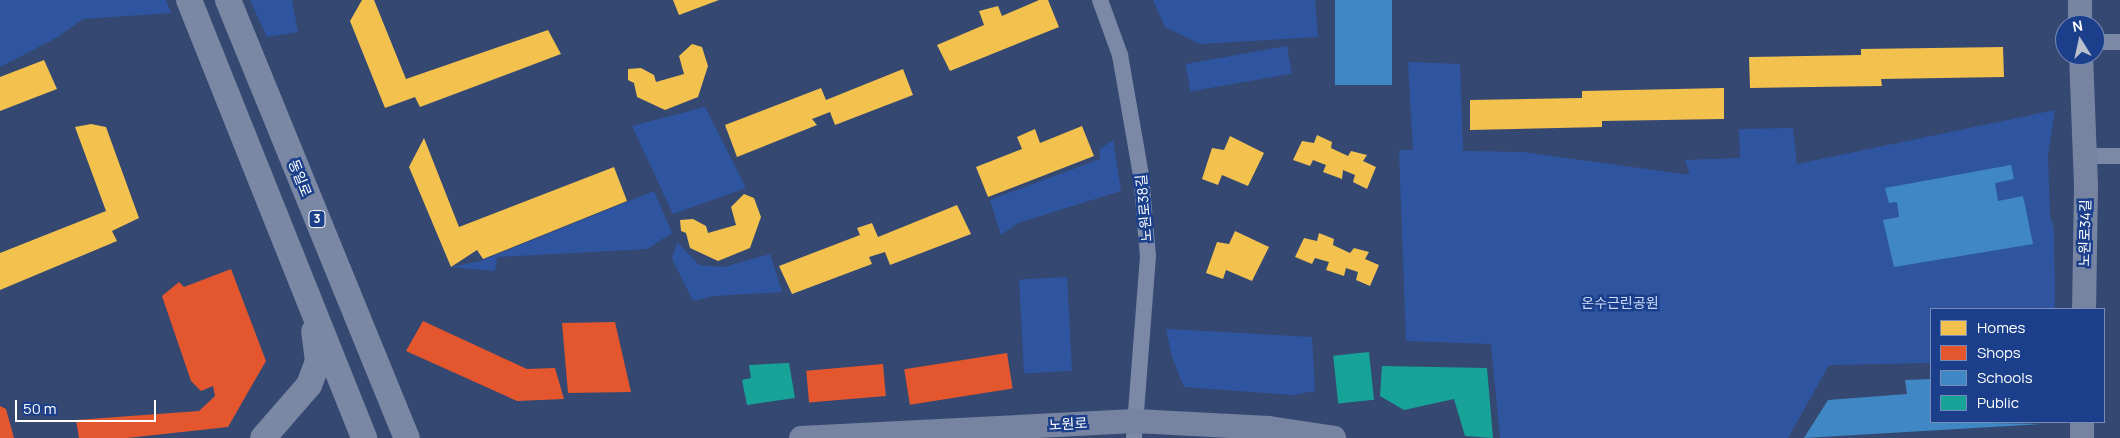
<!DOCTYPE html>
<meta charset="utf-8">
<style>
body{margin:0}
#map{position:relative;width:2120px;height:438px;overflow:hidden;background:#344871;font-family:Manrope,"Noto Sans KR",sans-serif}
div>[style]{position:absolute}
.green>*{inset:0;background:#2f55a1;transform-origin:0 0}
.homes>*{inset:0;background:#f2c14e}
.shops>*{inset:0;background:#e4572e;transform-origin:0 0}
.schools>*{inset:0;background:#3f88c5;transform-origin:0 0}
.public>*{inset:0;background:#17a398;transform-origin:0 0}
.street>*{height:16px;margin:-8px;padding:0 8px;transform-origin:8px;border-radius:8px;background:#7b89a6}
.secondary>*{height:24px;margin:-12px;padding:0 12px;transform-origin:12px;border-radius:12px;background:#7784a1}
.primary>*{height:26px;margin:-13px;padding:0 13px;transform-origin:13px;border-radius:13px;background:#7a88a4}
span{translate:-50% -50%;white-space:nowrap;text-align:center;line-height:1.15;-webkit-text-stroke:5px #1b3f8a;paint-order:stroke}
.shield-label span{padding:1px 4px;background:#1b3f8a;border:1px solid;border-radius:4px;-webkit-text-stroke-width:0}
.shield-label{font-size:12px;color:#fff;font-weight:700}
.street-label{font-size:14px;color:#fff}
.park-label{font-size:14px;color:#cbdbf9}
.legend{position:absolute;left:1930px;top:308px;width:175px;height:115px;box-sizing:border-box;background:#1b3f8a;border:1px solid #768cb9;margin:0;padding:6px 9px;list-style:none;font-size:15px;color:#fff}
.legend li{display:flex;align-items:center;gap:10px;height:25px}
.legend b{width:25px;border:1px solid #768cb9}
.north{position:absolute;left:2055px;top:15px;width:50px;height:50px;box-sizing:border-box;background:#1b3f8a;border:1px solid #768cb9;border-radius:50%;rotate:350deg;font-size:14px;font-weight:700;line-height:20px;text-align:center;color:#fff}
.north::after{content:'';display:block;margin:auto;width:18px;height:22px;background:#b8bfcd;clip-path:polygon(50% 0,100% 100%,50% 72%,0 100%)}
.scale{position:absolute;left:15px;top:400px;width:141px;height:22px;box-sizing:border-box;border:2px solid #fff;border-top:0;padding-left:6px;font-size:15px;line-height:18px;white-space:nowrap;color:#fff;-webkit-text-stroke:4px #1b3f8a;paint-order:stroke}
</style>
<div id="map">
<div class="green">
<i style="clip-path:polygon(0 0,166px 0,171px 13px,83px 19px,56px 38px,0 67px)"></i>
<i style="clip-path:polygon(250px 0,292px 0,298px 32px,267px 37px)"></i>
<i style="clip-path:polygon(1153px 0,1315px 0,1318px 37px,1200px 44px,1165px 27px)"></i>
<i style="left:1287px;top:46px;width:28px;height:103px;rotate:80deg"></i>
<i style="clip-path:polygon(1408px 62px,1460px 64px,1463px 151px,1523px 152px,1690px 175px,1685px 160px,1740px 158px,1739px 129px,1793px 128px,1797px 164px,2055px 110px,2048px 155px,2050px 216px,2054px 229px,2055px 309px,1931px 309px,1931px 363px,1829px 365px,1788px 438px,1500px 438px,1491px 344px,1406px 341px,1399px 150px,1413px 150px)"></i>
<i style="clip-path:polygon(705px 107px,746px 188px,673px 214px,632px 126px)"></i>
<i style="clip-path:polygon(1113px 140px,1121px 191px,1018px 223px,1001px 235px,990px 200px,1100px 159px,1100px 149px)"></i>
<i style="clip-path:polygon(654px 191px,672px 233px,647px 249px,497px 257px,495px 271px,451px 267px,481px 261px)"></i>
<i style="clip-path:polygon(677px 242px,699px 265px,724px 267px,770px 254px,782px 292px,714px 296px,693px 301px,672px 259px)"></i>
<i style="left:1067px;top:277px;width:94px;height:48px;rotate:87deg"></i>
<i style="clip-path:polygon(1166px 329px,1312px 337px,1315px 391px,1293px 395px,1184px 387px,1172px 357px)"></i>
</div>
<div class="homes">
<i style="clip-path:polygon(362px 0,374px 0,406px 79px,548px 30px,561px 54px,420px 107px,415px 97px,385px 108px,350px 21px)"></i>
<i style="clip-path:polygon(673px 0,719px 0,679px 15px)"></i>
<i style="clip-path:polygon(1039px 0,1048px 0,1059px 27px,950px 71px,937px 45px,984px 25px,979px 11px,998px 6px,1002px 16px)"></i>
<i style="clip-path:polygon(692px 44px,702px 47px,708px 66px,698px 97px,665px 110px,637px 97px,634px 83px,628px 80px,628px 69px,641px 68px,654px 75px,656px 82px,684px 74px,679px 56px)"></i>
<i style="clip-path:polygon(2003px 47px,2004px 77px,1881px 79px,1882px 86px,1750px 88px,1749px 57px,1861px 55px,1861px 49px)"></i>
<i style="clip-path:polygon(44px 60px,57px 89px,0 111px,0 77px)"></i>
<i style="clip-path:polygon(903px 69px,913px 95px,835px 125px,830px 112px,812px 119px,817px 125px,737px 157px,725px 125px,821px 88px,826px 100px)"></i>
<i style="clip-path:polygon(1724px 88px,1724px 119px,1602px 121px,1602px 127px,1470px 130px,1470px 100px,1582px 98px,1582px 91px)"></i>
<i style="clip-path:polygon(91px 124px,106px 127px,139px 218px,112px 231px,117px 241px,0 290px,0 253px,106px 211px,75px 127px)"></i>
<i style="clip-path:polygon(1082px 126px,1094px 156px,988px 197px,976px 167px,1022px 149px,1017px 137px,1035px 129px,1040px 143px)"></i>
<i style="clip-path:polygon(1317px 135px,1332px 142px,1331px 148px,1348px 156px,1351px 151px,1367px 155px,1363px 161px,1376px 167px,1367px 189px,1353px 182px,1355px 175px,1343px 170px,1342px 179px,1323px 172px,1326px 165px,1313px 160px,1310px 166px,1293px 160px,1302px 141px,1314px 143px)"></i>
<i style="clip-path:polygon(1230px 136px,1264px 153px,1248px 186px,1222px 175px,1218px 185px,1202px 179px,1212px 148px,1224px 150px)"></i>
<i style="clip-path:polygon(424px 138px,459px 227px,614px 167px,627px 201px,483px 259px,477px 250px,451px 267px,409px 167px)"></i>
<i style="clip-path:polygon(744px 194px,754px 198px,761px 217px,750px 248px,718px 261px,690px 248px,686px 233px,681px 231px,680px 220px,693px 219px,706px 226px,708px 233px,736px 225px,731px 207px)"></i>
<i style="clip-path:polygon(957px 205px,971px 234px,890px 265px,885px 252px,869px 257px,872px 264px,792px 294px,779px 266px,860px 235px,857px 228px,872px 223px,878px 237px)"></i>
<i style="clip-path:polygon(1235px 231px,1269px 247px,1252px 281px,1226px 270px,1223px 279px,1206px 273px,1217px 242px,1229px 244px)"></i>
<i style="clip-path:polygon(1319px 233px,1334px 239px,1333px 245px,1350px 253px,1354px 248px,1369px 252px,1365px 259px,1379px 265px,1370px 286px,1356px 280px,1358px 272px,1346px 268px,1344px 276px,1326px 270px,1329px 262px,1315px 258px,1312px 264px,1295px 257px,1304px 238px,1317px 241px)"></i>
</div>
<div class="shops">
<i style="clip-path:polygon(231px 269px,266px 361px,228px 427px,127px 438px,79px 438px,76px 420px,199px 411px,215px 396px,213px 386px,201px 391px,191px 381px,162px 296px,179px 282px,184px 287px)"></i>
<i style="clip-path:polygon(423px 321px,527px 369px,555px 368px,564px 399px,517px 401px,406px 351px)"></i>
<i style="clip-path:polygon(615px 322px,631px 392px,568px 393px,562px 323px)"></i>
<i style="left:1007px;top:353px;width:36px;height:104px;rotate:81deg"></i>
<i style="left:883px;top:364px;width:32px;height:77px;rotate:85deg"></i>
<i style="clip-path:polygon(0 406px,6px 409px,14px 438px,0 438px)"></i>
</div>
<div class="schools">
<i style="left:1335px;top:0;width:57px;height:85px"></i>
<i style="clip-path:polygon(2011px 165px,2014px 179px,1995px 183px,1998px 201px,2023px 196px,2033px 244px,1894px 267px,1883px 220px,1899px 217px,1897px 202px,1889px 203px,1885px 188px)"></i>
<i style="clip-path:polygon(1931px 379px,1931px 422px,2042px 424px,1804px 438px,1828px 400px,1907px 394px,1905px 380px)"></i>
</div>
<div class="public">
<i style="left:1369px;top:352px;width:48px;height:36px;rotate:84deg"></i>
<i style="clip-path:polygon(789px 363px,795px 398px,747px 405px,742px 380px,751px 378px,749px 365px)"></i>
<i style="clip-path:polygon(1382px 366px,1487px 368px,1493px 438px,1465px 436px,1454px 399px,1404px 410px,1380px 396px)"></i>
</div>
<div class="street">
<i style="left:1100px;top:0;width:59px;rotate:70deg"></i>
<i style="left:1120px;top:55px;width:122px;rotate:80.1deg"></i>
<i style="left:1141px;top:175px;width:81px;rotate:85.1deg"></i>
<i style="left:1148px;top:256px;width:183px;rotate:94.4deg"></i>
<i style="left:2095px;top:42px;width:25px"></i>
<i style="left:2085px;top:156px;width:35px"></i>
</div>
<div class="secondary">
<i style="left:2080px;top:0;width:25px;rotate:90deg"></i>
<i style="left:2081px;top:55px;width:131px;rotate:87.8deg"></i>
<i style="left:2086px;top:186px;width:123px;rotate:90.9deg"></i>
<i style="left:801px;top:438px;width:334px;rotate:-2.9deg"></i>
<i style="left:1135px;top:421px;width:134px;rotate:3deg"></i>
<i style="left:1269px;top:428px;width:66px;rotate:8.7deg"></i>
<i style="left:2082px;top:438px;width:16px;rotate:-90deg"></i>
</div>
<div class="primary">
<i style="left:189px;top:0;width:472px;rotate:68.2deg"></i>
<i style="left:228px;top:0;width:473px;rotate:67.8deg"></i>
<i style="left:263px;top:438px;width:70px;rotate:-49deg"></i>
<i style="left:309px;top:385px;width:25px;rotate:-69deg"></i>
<i style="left:318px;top:362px;width:31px;rotate:-97deg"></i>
</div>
<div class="shield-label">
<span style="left:317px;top:219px">3</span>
</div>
<div class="street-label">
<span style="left:300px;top:178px;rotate:68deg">동일로</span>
<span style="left:1144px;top:208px;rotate:-95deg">노원로38길</span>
<span style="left:2085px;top:233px;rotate:-89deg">노원로34길</span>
<span style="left:1068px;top:424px;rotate:-3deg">노원로</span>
</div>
<div class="park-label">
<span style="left:1620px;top:303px">온수근린공원</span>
</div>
<ul class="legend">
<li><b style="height:14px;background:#f2c14e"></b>Homes</li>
<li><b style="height:14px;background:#e4572e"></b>Shops</li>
<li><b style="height:14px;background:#3f88c5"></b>Schools</li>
<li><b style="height:14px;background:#17a398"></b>Public</li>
</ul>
<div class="north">N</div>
<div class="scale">50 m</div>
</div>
